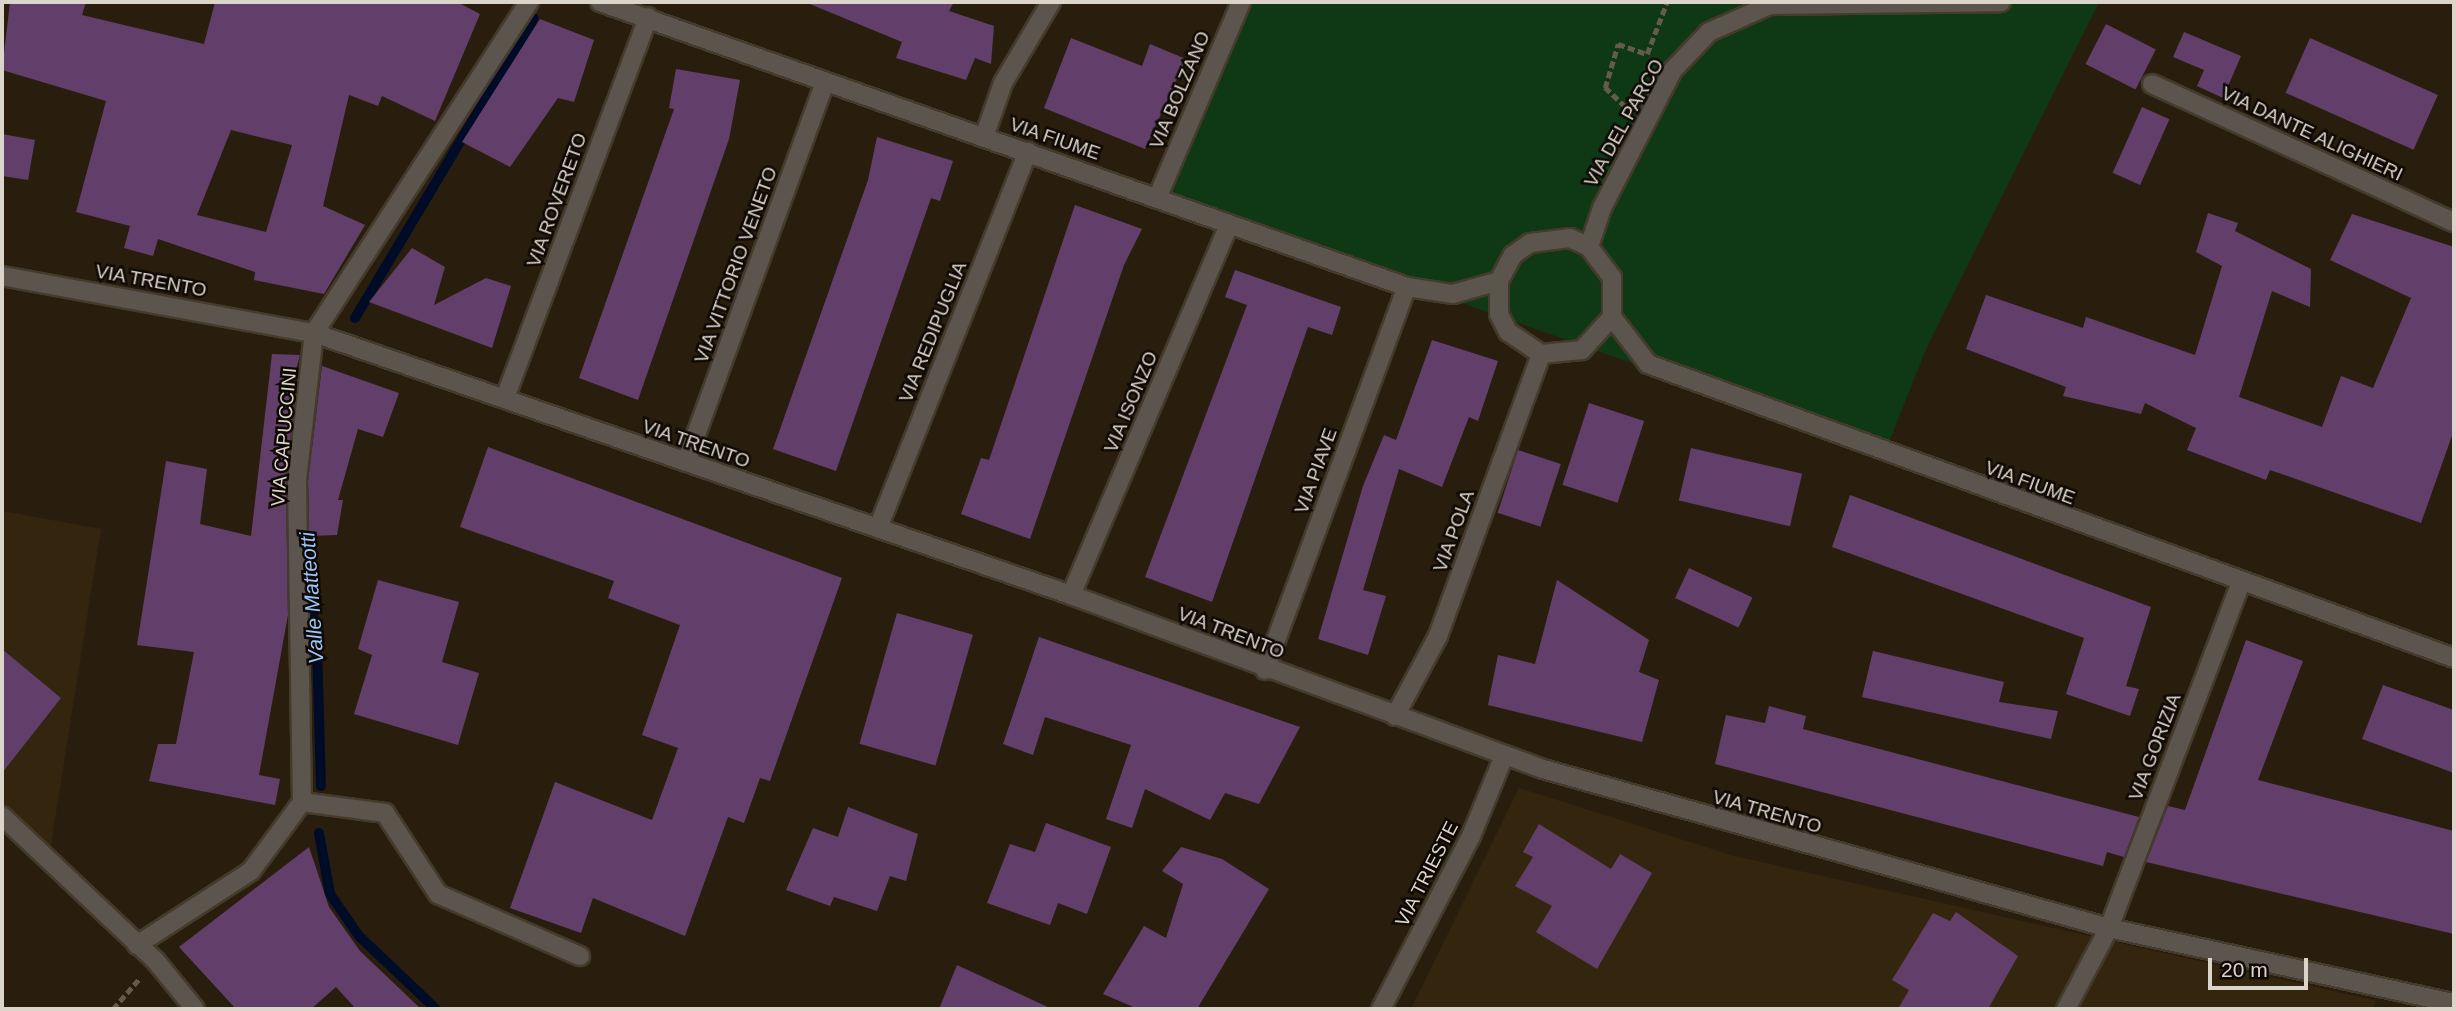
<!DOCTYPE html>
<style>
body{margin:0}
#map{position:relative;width:2456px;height:1011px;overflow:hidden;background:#291e0e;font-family:Helvetica,sans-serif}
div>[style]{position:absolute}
.built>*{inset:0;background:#34250f}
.green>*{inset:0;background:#0f3814}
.stream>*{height:10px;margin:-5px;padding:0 5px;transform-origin:5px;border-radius:5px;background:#000b28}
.building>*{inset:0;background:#613f6a;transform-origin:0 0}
.path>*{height:4.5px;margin-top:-2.25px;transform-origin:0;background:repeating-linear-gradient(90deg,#645b4c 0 7px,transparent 0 10.5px)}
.roads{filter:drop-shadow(2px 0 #453b2c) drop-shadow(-2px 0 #453b2c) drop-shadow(0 2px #453b2c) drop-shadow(0 -2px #453b2c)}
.minor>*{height:18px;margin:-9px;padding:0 9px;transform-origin:9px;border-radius:9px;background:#5b554d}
.tertiary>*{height:18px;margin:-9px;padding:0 9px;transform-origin:9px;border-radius:9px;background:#5b554d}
span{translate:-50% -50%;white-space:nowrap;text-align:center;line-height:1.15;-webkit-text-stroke:5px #0e0904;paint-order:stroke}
.street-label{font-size:19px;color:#dbd4c9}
.water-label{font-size:21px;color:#9cc5fc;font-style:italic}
.frame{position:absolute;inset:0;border:4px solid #dbd4c9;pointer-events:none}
.scale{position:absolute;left:2208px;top:958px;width:100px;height:32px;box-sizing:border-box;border:4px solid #dbd4c9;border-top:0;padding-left:9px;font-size:21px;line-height:24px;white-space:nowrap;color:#dbd4c9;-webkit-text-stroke:5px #0e0904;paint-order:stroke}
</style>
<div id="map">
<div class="built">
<i style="clip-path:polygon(2px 511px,101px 529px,49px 857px,2px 816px)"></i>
<i style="clip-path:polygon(1519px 788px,1734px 856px,2377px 1001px,2372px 1009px,1411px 1009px)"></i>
</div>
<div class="green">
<i style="clip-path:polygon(1241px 2px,2099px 2px,1927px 347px,1885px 452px,1158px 196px)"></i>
</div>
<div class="stream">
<i style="left:355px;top:318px;width:349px;rotate:-59.2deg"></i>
<i style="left:306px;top:528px;width:51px;rotate:-85.5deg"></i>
<i style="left:306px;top:557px;width:88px;rotate:82.8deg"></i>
<i style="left:317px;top:644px;width:142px;rotate:88.4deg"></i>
<i style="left:319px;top:833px;width:62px;rotate:79.8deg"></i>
<i style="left:330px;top:894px;width:51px;rotate:55.4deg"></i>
<i style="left:359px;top:936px;width:106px;rotate:43.5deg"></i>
</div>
<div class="building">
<i style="clip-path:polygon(evenodd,10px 2px,86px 2px,82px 15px,204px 44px,215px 2px,457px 2px,480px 14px,435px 121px,382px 96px,378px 106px,349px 95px,323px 206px,365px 225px,324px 294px,254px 280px,255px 272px,158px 239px,153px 256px,124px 248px,130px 226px,76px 212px,106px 101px,2px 70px,10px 2px,231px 130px,292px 145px,266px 232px,197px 215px,231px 130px)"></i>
<i style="clip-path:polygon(805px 2px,954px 2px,949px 11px,994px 26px,991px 64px,975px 58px,966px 80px,896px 58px,902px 42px)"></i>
<i style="clip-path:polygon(540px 19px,594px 40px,574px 102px,558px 98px,510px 167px,462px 142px)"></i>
<i style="left:2106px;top:24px;width:56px;height:45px;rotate:27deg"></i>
<i style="clip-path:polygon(2184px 32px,2241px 56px,2223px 98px,2197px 86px,2204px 70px,2173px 57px)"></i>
<i style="clip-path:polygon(1071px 38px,1142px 66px,1150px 44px,1186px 59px,1145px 149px,1044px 108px)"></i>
<i style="left:2310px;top:38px;width:140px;height:60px;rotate:24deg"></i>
<i style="clip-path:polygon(676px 69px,740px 80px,729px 139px,638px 400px,579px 378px,674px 109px,669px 108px)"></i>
<i style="left:2142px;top:107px;width:30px;height:72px;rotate:24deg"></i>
<i style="clip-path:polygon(2px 134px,35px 140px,28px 180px,2px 176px)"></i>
<i style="clip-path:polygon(877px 137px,953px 161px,940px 201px,931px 198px,836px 471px,773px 449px,868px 180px)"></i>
<i style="clip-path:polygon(1075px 205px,1142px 229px,1124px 265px,1030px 539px,961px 514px,981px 458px,989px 460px)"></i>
<i style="clip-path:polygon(2208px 213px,2238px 223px,2235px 231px,2311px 269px,2310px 307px,2272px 291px,2239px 397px,2322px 427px,2341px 376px,2373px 388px,2411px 298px,2330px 260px,2352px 214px,2454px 247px,2454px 430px,2421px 523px,2270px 470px,2266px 480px,2187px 450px,2196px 428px,2145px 403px,2141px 414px,2063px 396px,2066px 387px,1966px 349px,1986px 295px,2083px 328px,2086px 317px,2195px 355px,2222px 266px,2196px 252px)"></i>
<i style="clip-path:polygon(412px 248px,445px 267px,434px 305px,486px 278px,511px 286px,492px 348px,369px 302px)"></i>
<i style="clip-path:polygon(1235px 270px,1341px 307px,1332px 335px,1308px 327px,1212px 602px,1145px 577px,1247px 305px,1225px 297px)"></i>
<i style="clip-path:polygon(1432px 340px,1498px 361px,1478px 421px,1469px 417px,1442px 487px,1399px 469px,1363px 590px,1386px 596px,1368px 655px,1318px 639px,1363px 486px,1384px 435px,1396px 440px)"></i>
<i style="clip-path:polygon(272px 354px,300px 355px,290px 392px,295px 395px,286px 479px,288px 615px,259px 775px,280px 779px,275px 805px,149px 781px,158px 744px,176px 744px,194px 652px,137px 645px,166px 461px,207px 469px,200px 524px,251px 536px)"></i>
<i style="clip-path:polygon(322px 366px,399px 393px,383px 437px,358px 429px,338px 500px,343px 500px,337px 535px,309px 536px,308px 481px)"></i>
<i style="left:1589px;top:403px;width:58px;height:86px;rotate:18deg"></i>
<i style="clip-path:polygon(488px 447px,842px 578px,770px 781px,760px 778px,744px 823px,728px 817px,685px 936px,593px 898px,581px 933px,510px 908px,555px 782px,652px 820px,678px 748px,642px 735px,680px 625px,608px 598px,614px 581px,460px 527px)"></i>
<i style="left:1691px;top:448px;width:114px;height:54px;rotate:13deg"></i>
<i style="left:1518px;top:450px;width:45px;height:66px;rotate:18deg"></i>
<i style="clip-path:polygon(1850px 495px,2151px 607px,2126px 686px,2139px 689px,2130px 716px,2066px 694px,2084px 638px,1832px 547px)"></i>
<i style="left:1689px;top:568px;width:70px;height:33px;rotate:25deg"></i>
<i style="clip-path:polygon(378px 580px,459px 602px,442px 662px,479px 673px,458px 745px,354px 714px,372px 655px,358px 649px)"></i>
<i style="clip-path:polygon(1557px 580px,1649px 640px,1639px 672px,1659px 680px,1642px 742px,1488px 705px,1498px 655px,1535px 664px)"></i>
<i style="left:897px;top:613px;width:79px;height:136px;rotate:16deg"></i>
<i style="clip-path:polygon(1039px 637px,1300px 727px,1259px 804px,1225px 793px,1210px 820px,1145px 789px,1132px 828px,1106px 819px,1131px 745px,1045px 717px,1033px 755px,1003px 744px)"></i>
<i style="clip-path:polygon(2246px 640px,2303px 661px,2258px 780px,2454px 831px,2454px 934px,2146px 862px,2168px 806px,2185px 810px)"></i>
<i style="clip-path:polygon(2px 649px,61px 698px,2px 773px)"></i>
<i style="clip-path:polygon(1873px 651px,2004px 682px,1999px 702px,2058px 711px,2051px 739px,1862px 697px)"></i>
<i style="clip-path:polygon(2383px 685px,2454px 710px,2454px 773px,2362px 739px)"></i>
<i style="clip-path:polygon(1769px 706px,1806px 716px,1803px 729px,2139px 817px,2124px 857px,2107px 852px,2103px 866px,1715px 764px,1726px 715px,1765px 723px)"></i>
<i style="clip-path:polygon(848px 807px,918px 834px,906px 881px,890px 876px,877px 911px,834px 897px,830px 906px,786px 890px,813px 828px,838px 837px)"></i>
<i style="clip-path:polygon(1046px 823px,1111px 847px,1087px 914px,1058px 903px,1050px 925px,987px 903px,1010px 844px,1035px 852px)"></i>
<i style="clip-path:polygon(1539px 824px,1611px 869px,1620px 854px,1652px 873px,1597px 969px,1536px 932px,1552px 906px,1515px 886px,1533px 857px,1523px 852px)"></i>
<i style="clip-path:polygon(309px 847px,329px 907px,360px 951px,421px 1009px,356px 1009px,336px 987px,311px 1009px,236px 1009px,179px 947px)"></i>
<i style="clip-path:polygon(1181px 847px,1222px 859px,1269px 889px,1197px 1009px,1138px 1009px,1103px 994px,1144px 926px,1166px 938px,1183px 884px,1162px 871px)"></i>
<i style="clip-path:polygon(1956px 912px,2018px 956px,1988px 1009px,1898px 1009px,1909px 990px,1892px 980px,1933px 913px,1950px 921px)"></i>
<i style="clip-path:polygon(957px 965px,1052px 1009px,939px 1009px)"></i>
</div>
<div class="path">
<i style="left:1625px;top:107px;width:28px;rotate:-136deg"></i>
<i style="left:1605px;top:88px;width:46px;rotate:-73.5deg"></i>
<i style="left:1618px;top:44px;width:31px;rotate:19deg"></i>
<i style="left:1647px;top:54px;width:56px;rotate:-69deg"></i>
<i style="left:113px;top:1009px;width:40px;rotate:-49deg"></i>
</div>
<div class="roads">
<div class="minor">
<i style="left:2152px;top:84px;width:332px;rotate:24.6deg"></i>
<i style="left:984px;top:137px;width:57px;rotate:-70.6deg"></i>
<i style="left:1003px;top:83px;width:94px;rotate:-59.3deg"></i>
<i style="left:1158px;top:196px;width:211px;rotate:-66.8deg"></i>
<i style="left:1589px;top:247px;width:41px;rotate:-71.6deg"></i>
<i style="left:1602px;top:208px;width:155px;rotate:-62.8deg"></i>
<i style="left:1673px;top:70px;width:52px;rotate:-46.5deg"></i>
<i style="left:1709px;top:32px;width:67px;rotate:-23.9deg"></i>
<i style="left:1770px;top:5px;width:231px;rotate:-0.7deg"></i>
<i style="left:505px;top:398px;width:407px;rotate:-69.4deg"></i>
<i style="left:686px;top:462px;width:404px;rotate:-69.9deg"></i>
<i style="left:878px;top:528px;width:405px;rotate:-68.3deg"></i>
<i style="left:1071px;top:595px;width:402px;rotate:-66.9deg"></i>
<i style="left:1265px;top:670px;width:408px;rotate:-69.7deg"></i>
<i style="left:302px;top:802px;width:84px;rotate:7.5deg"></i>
<i style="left:385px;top:813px;width:97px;rotate:56.8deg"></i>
<i style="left:438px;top:894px;width:155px;rotate:23.6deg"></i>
<i style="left:2px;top:816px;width:210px;rotate:43.3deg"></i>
<i style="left:155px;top:960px;width:63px;rotate:50.8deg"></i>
<i style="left:137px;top:945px;width:136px;rotate:-33deg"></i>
<i style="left:251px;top:871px;width:86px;rotate:-53.5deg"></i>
<i style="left:302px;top:802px;width:322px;rotate:-90.9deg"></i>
<i style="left:297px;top:480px;width:148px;rotate:-83.4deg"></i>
<i style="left:314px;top:333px;width:395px;rotate:-57deg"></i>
<i style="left:1381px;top:1009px;width:195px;rotate:-62.5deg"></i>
<i style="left:1471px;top:836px;width:87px;rotate:-67.6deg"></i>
<i style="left:2066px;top:1009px;width:92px;rotate:-62deg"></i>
<i style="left:2109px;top:928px;width:370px;rotate:-69.1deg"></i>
</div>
<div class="tertiary">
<i style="left:600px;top:2px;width:856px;rotate:19.45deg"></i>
<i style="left:1407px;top:287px;width:47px;rotate:8.7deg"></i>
<i style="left:1453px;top:294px;width:48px;rotate:-15.8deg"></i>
<i style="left:1499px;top:281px;width:30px;rotate:-62deg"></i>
<i style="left:1513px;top:255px;width:21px;rotate:-35deg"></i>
<i style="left:1530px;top:243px;width:40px;rotate:-7.1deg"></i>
<i style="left:1570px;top:238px;width:21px;rotate:25deg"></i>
<i style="left:1589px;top:247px;width:38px;rotate:53deg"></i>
<i style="left:1612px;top:277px;width:40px;rotate:90deg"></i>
<i style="left:1612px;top:317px;width:45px;rotate:132.3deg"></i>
<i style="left:1582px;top:350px;width:41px;rotate:174.4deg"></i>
<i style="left:1541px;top:354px;width:40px;rotate:-146deg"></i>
<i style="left:1508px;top:332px;width:20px;rotate:-117deg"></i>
<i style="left:1499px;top:314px;width:33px;rotate:-90deg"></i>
<i style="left:2px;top:276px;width:317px;rotate:10.4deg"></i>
<i style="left:314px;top:333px;width:801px;rotate:19.09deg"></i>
<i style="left:1071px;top:595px;width:503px;rotate:20.24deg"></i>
<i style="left:1543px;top:769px;width:588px;rotate:15.69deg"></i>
<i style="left:2109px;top:928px;width:353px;rotate:12.3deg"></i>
<i style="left:1612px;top:317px;width:59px;rotate:52.5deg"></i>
<i style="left:1648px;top:364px;width:858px;rotate:20.04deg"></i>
<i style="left:1395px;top:716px;width:91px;rotate:-61.7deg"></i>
<i style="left:1438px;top:636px;width:300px;rotate:-69.9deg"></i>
</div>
</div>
<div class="street-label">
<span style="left:1180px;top:90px;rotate:-67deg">VIA BOLZANO</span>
<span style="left:1624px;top:123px;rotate:-61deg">VIA DEL PARCO</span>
<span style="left:2312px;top:134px;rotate:25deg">VIA DANTE ALIGHIERI</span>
<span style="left:1055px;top:139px;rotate:19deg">VIA FIUME</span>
<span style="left:557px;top:200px;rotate:-70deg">VIA ROVERETO</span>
<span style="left:736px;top:265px;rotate:-70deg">VIA VITTORIO VENETO</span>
<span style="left:151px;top:281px;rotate:10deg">VIA TRENTO</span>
<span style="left:933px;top:332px;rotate:-68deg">VIA REDIPUGLIA</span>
<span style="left:1131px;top:402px;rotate:-67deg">VIA ISONZO</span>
<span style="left:284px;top:437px;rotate:-85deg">VIA CAPUCCINI</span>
<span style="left:696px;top:444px;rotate:19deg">VIA TRENTO</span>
<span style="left:1316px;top:471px;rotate:-70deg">VIA PIAVE</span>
<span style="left:2030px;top:483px;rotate:20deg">VIA FIUME</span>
<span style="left:1454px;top:531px;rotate:-70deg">VIA POLA</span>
<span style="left:1231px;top:633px;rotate:21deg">VIA TRENTO</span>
<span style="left:2155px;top:747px;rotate:-69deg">VIA GORIZIA</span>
<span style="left:1767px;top:812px;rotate:16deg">VIA TRENTO</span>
<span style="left:1427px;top:874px;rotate:-63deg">VIA TRIESTE</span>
</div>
<div class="water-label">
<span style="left:312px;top:598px;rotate:-94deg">Valle Matteotti</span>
</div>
<div class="frame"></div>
<div class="scale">20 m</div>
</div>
